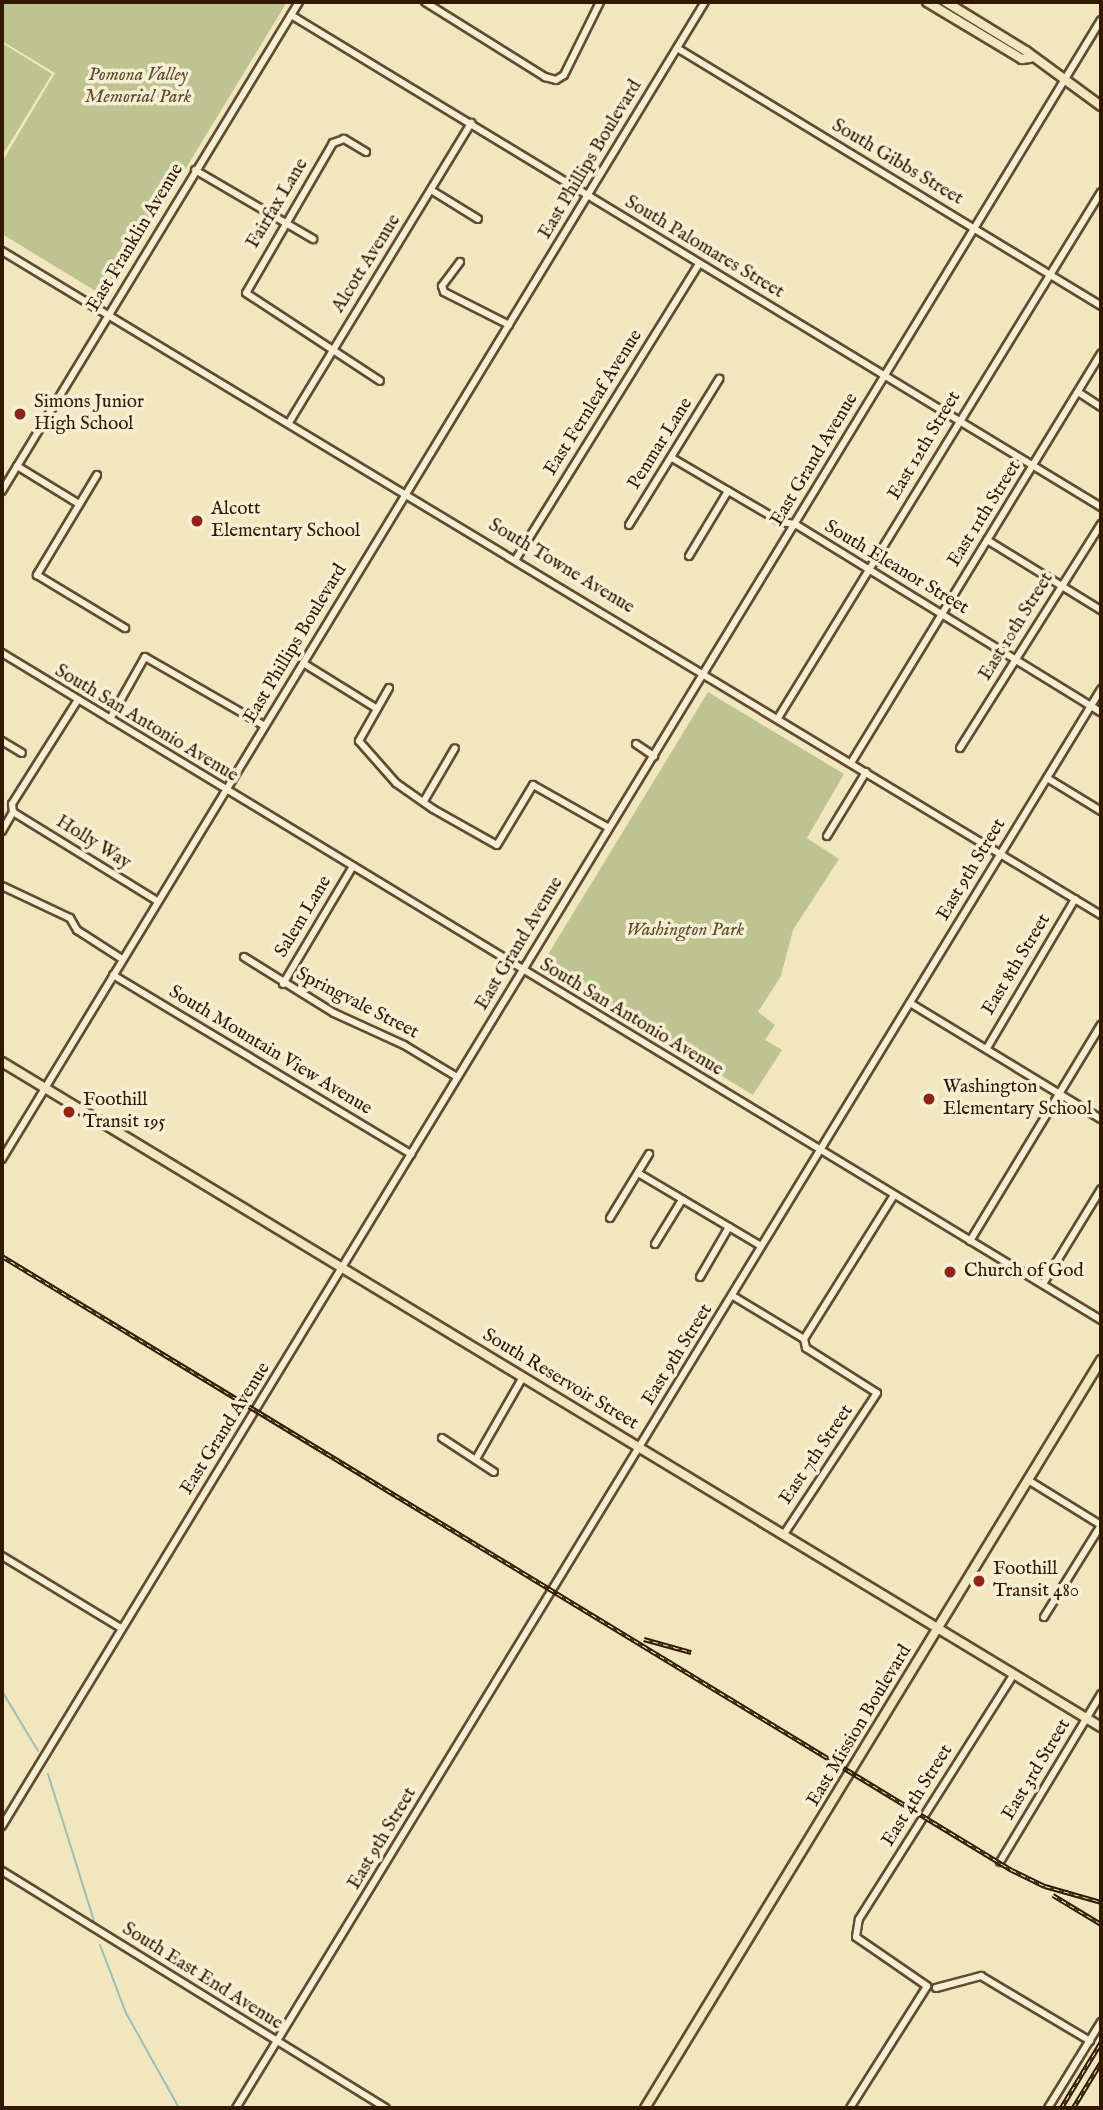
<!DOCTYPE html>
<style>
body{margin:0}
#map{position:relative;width:1103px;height:2110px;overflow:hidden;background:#f2e6bf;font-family:"IM FELL English",serif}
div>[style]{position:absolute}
.green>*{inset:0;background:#bdc490}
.stream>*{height:2px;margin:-1px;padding:0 1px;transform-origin:1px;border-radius:1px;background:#9cbeb6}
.roads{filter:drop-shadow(2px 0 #614c30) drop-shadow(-2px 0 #614c30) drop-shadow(0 2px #614c30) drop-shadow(0 -2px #614c30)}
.minor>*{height:6px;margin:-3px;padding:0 3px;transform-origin:3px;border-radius:3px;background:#f7efd5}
.major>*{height:8px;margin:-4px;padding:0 4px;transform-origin:4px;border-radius:4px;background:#f2e6bf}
.rail>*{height:4.5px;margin-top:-2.25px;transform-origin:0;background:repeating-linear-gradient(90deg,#f7efd5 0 5px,#311900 0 10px);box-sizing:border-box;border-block:2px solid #311900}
.dots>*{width:19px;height:19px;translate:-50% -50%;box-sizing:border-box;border:4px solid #f7efd5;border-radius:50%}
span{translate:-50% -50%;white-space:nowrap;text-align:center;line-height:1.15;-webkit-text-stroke:7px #f7efd5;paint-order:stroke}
.park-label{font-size:19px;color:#5b4c2b;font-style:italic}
.street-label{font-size:19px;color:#311900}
.poi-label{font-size:19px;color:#311900}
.left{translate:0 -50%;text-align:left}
.frame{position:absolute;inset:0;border:4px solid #311900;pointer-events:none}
</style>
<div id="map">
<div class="green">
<i style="clip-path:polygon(2px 2px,287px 2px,107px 298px,2px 234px,2px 162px,55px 73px,2px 41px)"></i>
<i style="clip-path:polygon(2px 43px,52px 74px,2px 156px)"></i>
<i style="clip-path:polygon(708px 692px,844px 774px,807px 838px,839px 859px,793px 930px,781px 976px,758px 1012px,775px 1025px,765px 1040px,782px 1050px,753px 1095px,541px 966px)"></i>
</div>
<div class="stream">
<i style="left:2px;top:1691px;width:70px;rotate:59deg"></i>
<i style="left:48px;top:1774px;width:154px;rotate:72.6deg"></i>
<i style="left:100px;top:1945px;width:73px;rotate:69.1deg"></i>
<i style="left:126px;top:2013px;width:109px;rotate:60.8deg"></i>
</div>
<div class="roads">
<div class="minor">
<i style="left:425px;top:2px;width:142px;rotate:32deg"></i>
<i style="left:545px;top:77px;width:11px;rotate:15deg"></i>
<i style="left:556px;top:80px;width:9px;rotate:-32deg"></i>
<i style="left:564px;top:75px;width:81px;rotate:-63.7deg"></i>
<i style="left:291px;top:15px;width:948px;rotate:31.27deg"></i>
<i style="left:677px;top:48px;width:496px;rotate:31.3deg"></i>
<i style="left:366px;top:152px;width:26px;rotate:-149deg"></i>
<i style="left:344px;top:139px;width:12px;rotate:160deg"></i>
<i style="left:333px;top:143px;width:173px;rotate:120.1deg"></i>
<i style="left:246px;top:293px;width:160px;rotate:33.3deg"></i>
<i style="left:195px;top:170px;width:137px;rotate:30.3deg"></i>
<i style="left:431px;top:190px;width:55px;rotate:31.7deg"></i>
<i style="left:2px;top:251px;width:1284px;rotate:31.14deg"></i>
<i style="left:460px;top:262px;width:30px;rotate:127deg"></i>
<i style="left:442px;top:286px;width:6px;rotate:72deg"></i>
<i style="left:444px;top:292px;width:73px;rotate:26.9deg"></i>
<i style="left:1078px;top:392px;width:27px;rotate:33deg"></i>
<i style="left:290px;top:421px;width:349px;rotate:-58.7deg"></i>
<i style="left:672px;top:458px;width:126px;rotate:30.4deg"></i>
<i style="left:781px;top:522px;width:14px;rotate:8deg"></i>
<i style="left:795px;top:524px;width:359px;rotate:31.6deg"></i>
<i style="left:17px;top:466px;width:73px;rotate:31.5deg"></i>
<i style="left:97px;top:475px;width:117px;rotate:121deg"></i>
<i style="left:37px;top:575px;width:103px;rotate:31.1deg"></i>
<i style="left:2px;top:491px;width:572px;rotate:-58.73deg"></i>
<i style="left:629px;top:525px;width:172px;rotate:-58.3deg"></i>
<i style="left:987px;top:540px;width:134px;rotate:31.6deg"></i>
<i style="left:689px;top:556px;width:76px;rotate:-59deg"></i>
<i style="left:516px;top:559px;width:347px;rotate:-58.2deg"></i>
<i style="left:2px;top:653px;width:1286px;rotate:31.25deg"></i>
<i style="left:303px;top:663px;width:86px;rotate:31.7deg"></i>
<i style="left:389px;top:688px;width:61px;rotate:119.5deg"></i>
<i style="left:359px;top:741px;width:56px;rotate:48.6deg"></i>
<i style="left:396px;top:783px;width:45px;rotate:35.1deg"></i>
<i style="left:433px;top:809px;width:73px;rotate:29.4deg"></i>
<i style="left:497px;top:845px;width:70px;rotate:-59deg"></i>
<i style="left:533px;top:785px;width:87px;rotate:29.5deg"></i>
<i style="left:778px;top:718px;width:617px;rotate:-58.45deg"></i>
<i style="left:110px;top:719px;width:71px;rotate:-60.6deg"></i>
<i style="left:145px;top:657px;width:138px;rotate:29.9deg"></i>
<i style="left:2px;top:741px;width:23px;rotate:31deg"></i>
<i style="left:636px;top:744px;width:22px;rotate:34deg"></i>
<i style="left:960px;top:748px;width:265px;rotate:-57.8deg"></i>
<i style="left:851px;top:763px;width:480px;rotate:-58.6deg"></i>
<i style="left:1047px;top:778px;width:63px;rotate:31.4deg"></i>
<i style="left:424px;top:801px;width:61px;rotate:-59.7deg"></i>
<i style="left:13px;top:812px;width:169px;rotate:31.7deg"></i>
<i style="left:2px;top:831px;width:22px;rotate:-60deg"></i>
<i style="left:13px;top:812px;width:8px;rotate:-97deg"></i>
<i style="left:12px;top:804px;width:122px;rotate:-57.7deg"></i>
<i style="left:827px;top:836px;width:75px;rotate:-58.6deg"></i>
<i style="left:2px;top:886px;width:75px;rotate:25.2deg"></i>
<i style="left:70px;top:918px;width:14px;rotate:60deg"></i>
<i style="left:77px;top:930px;width:54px;rotate:32.8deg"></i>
<i style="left:244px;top:957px;width:106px;rotate:31.9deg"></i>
<i style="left:334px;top:1013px;width:77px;rotate:24.6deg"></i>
<i style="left:404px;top:1045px;width:62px;rotate:31.1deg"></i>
<i style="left:113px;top:975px;width:348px;rotate:31deg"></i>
<i style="left:283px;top:984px;width:137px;rotate:-59.3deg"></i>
<i style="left:910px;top:1003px;width:223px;rotate:31.3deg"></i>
<i style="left:987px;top:1048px;width:173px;rotate:-59.4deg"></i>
<i style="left:2px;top:1159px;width:1354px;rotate:-58.72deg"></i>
<i style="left:638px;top:1173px;width:143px;rotate:30.7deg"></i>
<i style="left:610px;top:1218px;width:75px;rotate:-58.6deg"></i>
<i style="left:970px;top:1241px;width:253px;rotate:-58.8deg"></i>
<i style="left:655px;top:1244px;width:52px;rotate:-58.5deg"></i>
<i style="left:700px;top:1277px;width:58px;rotate:-59.9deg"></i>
<i style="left:1043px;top:1284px;width:111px;rotate:-58.6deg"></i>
<i style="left:733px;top:1296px;width:83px;rotate:31.2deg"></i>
<i style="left:804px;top:1339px;width:9px;rotate:77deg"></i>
<i style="left:806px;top:1348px;width:84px;rotate:32.4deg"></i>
<i style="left:877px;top:1393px;width:169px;rotate:123.4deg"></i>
<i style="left:804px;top:1339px;width:170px;rotate:-58deg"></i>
<i style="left:442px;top:1438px;width:62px;rotate:33.2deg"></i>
<i style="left:476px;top:1459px;width:95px;rotate:-60.2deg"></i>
<i style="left:1028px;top:1480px;width:86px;rotate:31.7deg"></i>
<i style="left:2px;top:1556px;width:139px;rotate:31.2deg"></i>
<i style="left:1044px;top:1617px;width:108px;rotate:-58.2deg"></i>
<i style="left:2px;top:1826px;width:2114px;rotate:-58.68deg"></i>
<i style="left:1000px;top:1862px;width:196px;rotate:-59deg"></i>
<i style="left:2px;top:1871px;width:451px;rotate:31.7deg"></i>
<i style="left:936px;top:1988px;width:47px;rotate:-14.9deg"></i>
<i style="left:981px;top:1976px;width:127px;rotate:30.8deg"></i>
<i style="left:236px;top:2108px;width:1662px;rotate:-58.63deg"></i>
<i style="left:850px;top:2108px;width:144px;rotate:-57.7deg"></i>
<i style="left:927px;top:1986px;width:86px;rotate:-145.4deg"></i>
<i style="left:856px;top:1937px;width:18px;rotate:-81deg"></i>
<i style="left:859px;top:1919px;width:289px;rotate:-57.7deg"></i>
<i style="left:1048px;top:2108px;width:101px;rotate:-58.4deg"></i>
</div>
<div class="major">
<i style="left:927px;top:2px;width:111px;rotate:31deg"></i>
<i style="left:1022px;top:59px;width:8px;rotate:-7deg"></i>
<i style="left:946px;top:2px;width:94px;rotate:31.5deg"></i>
<i style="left:1026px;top:51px;width:93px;rotate:36.3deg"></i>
<i style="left:2px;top:1062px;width:1285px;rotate:31.18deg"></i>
<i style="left:645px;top:2108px;width:876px;rotate:-58.63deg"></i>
</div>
</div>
<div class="rail">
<i style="left:2px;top:1256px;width:1182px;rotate:31.3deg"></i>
<i style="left:1012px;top:1870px;width:37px;rotate:26deg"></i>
<i style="left:1045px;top:1886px;width:58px;rotate:15.9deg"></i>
<i style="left:644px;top:1639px;width:49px;rotate:15.5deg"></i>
<i style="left:1053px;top:1895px;width:56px;rotate:31.1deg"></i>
<i style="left:1061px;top:2108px;width:77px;rotate:-58.8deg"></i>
<i style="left:1073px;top:2108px;width:54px;rotate:-58.7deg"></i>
</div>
<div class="dots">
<i style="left:20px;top:414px;background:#8f2418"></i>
<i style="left:197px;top:521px;background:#8f2418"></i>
<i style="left:929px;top:1099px;background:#8f2418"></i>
<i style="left:69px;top:1112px;background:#8f2418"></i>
<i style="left:950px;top:1272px;background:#8f2418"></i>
<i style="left:979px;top:1581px;background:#8f2418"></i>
</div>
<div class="park-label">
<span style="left:138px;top:87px">Pomona Valley<br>Memorial Park</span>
<span style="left:685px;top:931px">Washington Park</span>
</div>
<div class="street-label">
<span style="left:591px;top:160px;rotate:-59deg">East Phillips Boulevard</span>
<span style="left:897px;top:163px;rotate:31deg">South Gibbs Street</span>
<span style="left:278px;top:204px;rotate:-59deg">Fairfax Lane</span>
<span style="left:136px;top:238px;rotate:-59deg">East Franklin Avenue</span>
<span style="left:704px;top:248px;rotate:31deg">South Palomares Street</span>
<span style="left:367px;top:264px;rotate:-58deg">Alcott Avenue</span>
<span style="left:594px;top:403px;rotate:-58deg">East Fernleaf Avenue</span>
<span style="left:661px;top:444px;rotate:-58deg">Penmar Lane</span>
<span style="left:925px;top:446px;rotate:-59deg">East 12th Street</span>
<span style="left:815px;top:460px;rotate:-59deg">East Grand Avenue</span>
<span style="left:985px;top:514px;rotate:-58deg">East 11th Street</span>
<span style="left:561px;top:567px;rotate:31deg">South Towne Avenue</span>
<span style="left:896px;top:568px;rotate:31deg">South Eleanor Street</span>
<span style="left:1017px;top:627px;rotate:-58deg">East 10th Street</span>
<span style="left:296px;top:644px;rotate:-59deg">East Phillips Boulevard</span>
<span style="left:146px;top:724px;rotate:31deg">South San Antonio Avenue</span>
<span style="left:93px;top:843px;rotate:32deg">Holly Way</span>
<span style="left:972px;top:870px;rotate:-59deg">East 9th Street</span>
<span style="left:304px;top:917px;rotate:-59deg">Salem Lane</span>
<span style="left:520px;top:944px;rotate:-59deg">East Grand Avenue</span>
<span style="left:1017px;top:965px;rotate:-59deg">East 8th Street</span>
<span style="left:357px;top:1004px;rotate:27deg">Springvale Street</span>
<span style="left:631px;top:1018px;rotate:31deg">South San Antonio Avenue</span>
<span style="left:270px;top:1051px;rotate:31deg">South Mountain View Avenue</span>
<span style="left:678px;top:1355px;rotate:-58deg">East 9th Street</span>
<span style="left:560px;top:1380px;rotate:31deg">South Reservoir Street</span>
<span style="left:226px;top:1429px;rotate:-58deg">East Grand Avenue</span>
<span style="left:817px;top:1455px;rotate:-56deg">East 7th Street</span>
<span style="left:860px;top:1726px;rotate:-59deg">East Mission Boulevard</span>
<span style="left:1037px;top:1770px;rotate:-59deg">East 3rd Street</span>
<span style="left:918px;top:1796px;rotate:-58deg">East 4th Street</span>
<span style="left:383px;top:1839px;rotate:-59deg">East 9th Street</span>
<span style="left:202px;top:1977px;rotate:32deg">South East End Avenue</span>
</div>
<div class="poi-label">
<span class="left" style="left:34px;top:414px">Simons Junior<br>High School</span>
<span class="left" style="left:211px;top:521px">Alcott<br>Elementary School</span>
<span class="left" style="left:943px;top:1099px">Washington<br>Elementary School</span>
<span class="left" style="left:83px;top:1112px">Foothill<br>Transit 195</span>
<span class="left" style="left:964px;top:1272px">Church of God</span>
<span class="left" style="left:993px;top:1581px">Foothill<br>Transit 480</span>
</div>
<div class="frame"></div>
</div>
